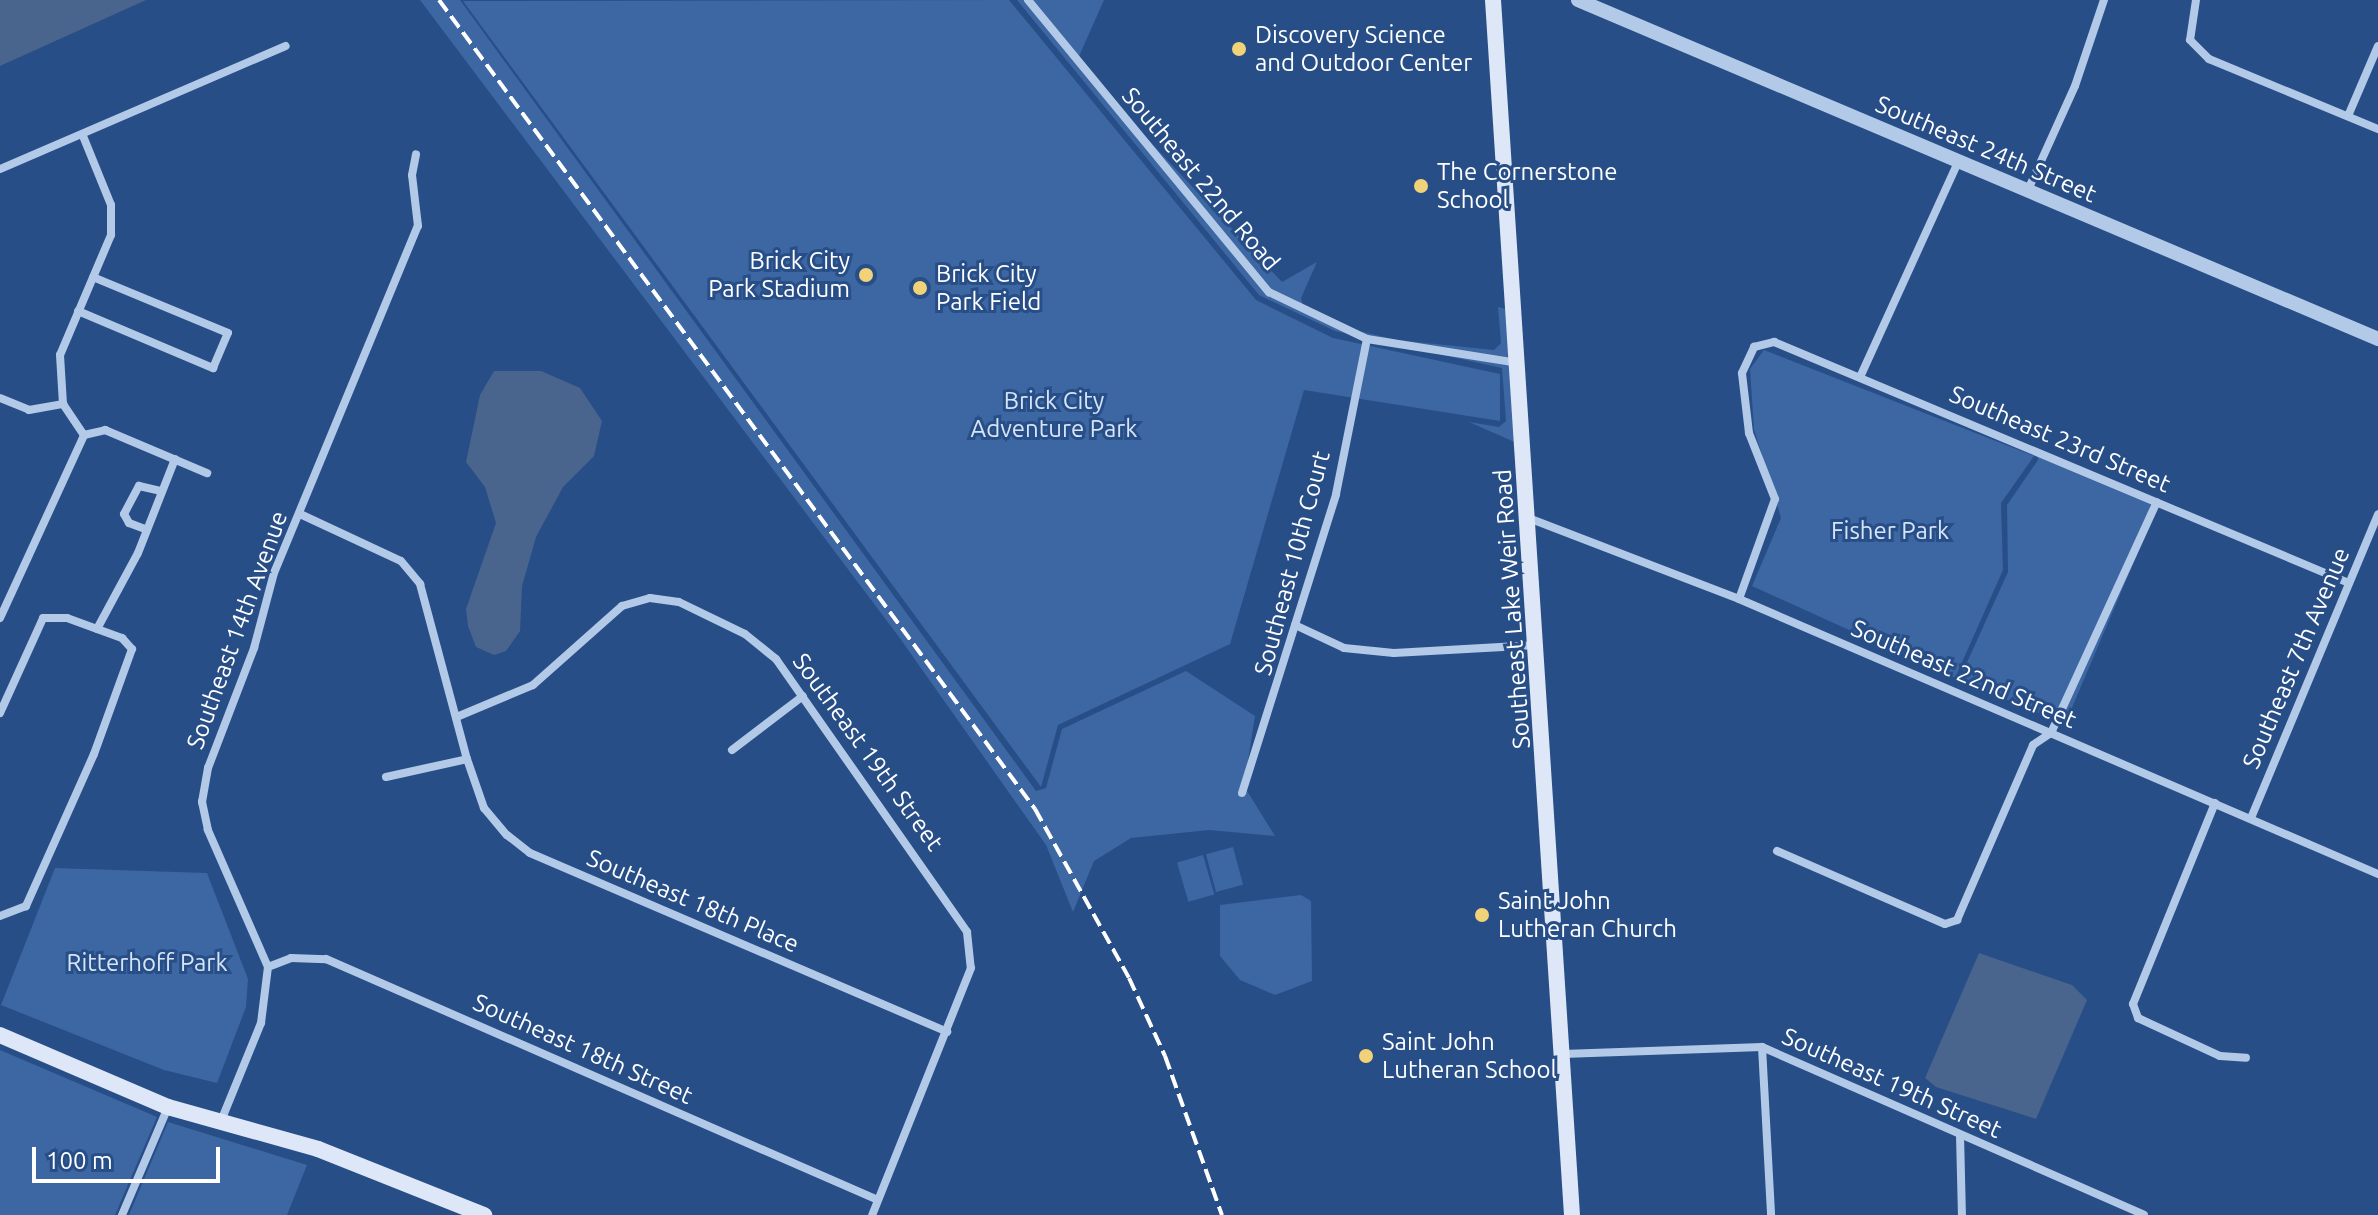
<!DOCTYPE html>
<style>
body{margin:0}
#map{position:relative;width:2378px;height:1215px;overflow:hidden;background:#274e87;font-family:Ubuntu,sans-serif}
div>[style]{position:absolute}
.green>*{inset:0;background:#3c67a3;transform-origin:0 0}
.water>*{inset:0;background:#49648d}
.minor>*{height:8px;margin:-4px;padding:0 4px;transform-origin:4px;border-radius:4px;background:#b3c9e8}
.tertiary>*{height:14px;margin:-7px;padding:0 7px;transform-origin:7px;border-radius:7px;background:#b3c9e8}
.secondary>*{height:16px;margin:-8px;padding:0 8px;transform-origin:8px;border-radius:8px;background:#dde7f7}
.rail>*{height:4px;margin-top:-2px;transform-origin:0;background:repeating-linear-gradient(90deg,#fff 0 14px,transparent 0 20px)}
.dots>*{width:22px;height:22px;translate:-50% -50%;box-sizing:border-box;border:4px solid #274e87;border-radius:50%}
span{translate:-50% -50%;white-space:nowrap;text-align:center;line-height:1.15;-webkit-text-stroke:6px #274e87;paint-order:stroke}
.poi-label{font-size:24px;color:#fff}
.left{translate:0 -50%;text-align:left}
.right{translate:-100% -50%;text-align:right}
.street-label{font-size:24px;color:#fff}
.park-label{font-size:24px;color:#d6e4f7}
.scale{position:absolute;left:32px;top:1147px;width:188px;height:36px;box-sizing:border-box;border:4px solid #fff;border-top:0;padding-left:10px;font-size:24px;line-height:28px;white-space:nowrap;color:#fff;-webkit-text-stroke:6px #274e87;paint-order:stroke}
</style>
<div id="map">
<div class="green">
<i style="clip-path:polygon(420px 0,460px 0,1036px 791px,1046px 788px,1062px 729px,1186px 671px,1255px 716px,1244px 786px,1275px 836px,1209px 830px,1131px 838px,1094px 861px,1073px 912px,1046px 845px,899px 637px)"></i>
<i style="clip-path:polygon(1009px 0,1256px 300px,1333px 338px,1500px 374px,1500px 421px,1304px 390px,1230px 644px,1058px 725px,1041px 787px,463px 1px)"></i>
<i style="clip-path:polygon(1017px 0,1104px 0,1076px 63px,1282px 282px,1317px 262px,1301px 298px,1303px 306px,1350px 329px,1397px 340px,1494px 350px,1501px 343px,1498px 307px,1510px 310px,1519px 444px,1469px 422px,1499px 427px,1506px 421px,1502px 368px,1335px 331px,1259px 295px)"></i>
<i style="clip-path:polygon(1764px 350px,2034px 456px,2001px 503px,2003px 570px,1955px 678px,1752px 586px,1781px 518px,1754px 429px,1750px 369px)"></i>
<i style="clip-path:polygon(2037px 451px,2159px 503px,2065px 724px,1959px 680px,2008px 572px,2007px 505px,2038px 460px)"></i>
<i style="left:1233px;top:847px;width:39px;height:28px;rotate:75deg"></i>
<i style="left:1203px;top:855px;width:41px;height:27px;rotate:74deg"></i>
<i style="clip-path:polygon(55px 868px,207px 873px,248px 979px,246px 1007px,217px 1083px,164px 1070px,1px 1005px)"></i>
<i style="clip-path:polygon(1301px 895px,1311px 901px,1312px 981px,1275px 995px,1240px 980px,1220px 956px,1220px 905px)"></i>
<i style="clip-path:polygon(0 1050px,157px 1117px,115px 1215px,0 1215px)"></i>
<i style="clip-path:polygon(168px 1122px,307px 1165px,287px 1215px,129px 1215px)"></i>
</div>
<div class="water">
<i style="clip-path:polygon(0 0,146px 0,0 66px)"></i>
<i style="clip-path:polygon(494px 371px,541px 371px,580px 388px,602px 421px,594px 456px,563px 487px,536px 537px,522px 586px,520px 631px,506px 651px,494px 655px,476px 647px,468px 626px,466px 609px,496px 523px,485px 487px,466px 462px,480px 395px)"></i>
<i style="clip-path:polygon(1979px 953px,2072px 985px,2087px 1000px,2036px 1119px,1936px 1087px,1925px 1078px)"></i>
</div>
<div class="minor">
<i style="left:1028px;top:0;width:379px;rotate:50.5deg"></i>
<i style="left:1269px;top:292px;width:109px;rotate:25.6deg"></i>
<i style="left:1367px;top:339px;width:154px;rotate:9deg"></i>
<i style="left:2196px;top:0;width:40px;rotate:98.5deg"></i>
<i style="left:2190px;top:40px;width:27px;rotate:45deg"></i>
<i style="left:2209px;top:59px;width:183px;rotate:22.5deg"></i>
<i style="left:2348px;top:116px;width:76px;rotate:-66.8deg"></i>
<i style="left:83px;top:136px;width:74px;rotate:67.9deg"></i>
<i style="left:111px;top:205px;width:30px;rotate:90deg"></i>
<i style="left:111px;top:235px;width:130px;rotate:113deg"></i>
<i style="left:60px;top:355px;width:49px;rotate:86.5deg"></i>
<i style="left:63px;top:404px;width:37px;rotate:56deg"></i>
<i style="left:0;top:169px;width:311px;rotate:-23.3deg"></i>
<i style="left:2028px;top:190px;width:114px;rotate:-65.7deg"></i>
<i style="left:2075px;top:86px;width:91px;rotate:-71.4deg"></i>
<i style="left:78px;top:311px;width:147px;rotate:22.9deg"></i>
<i style="left:213px;top:368px;width:38px;rotate:-67deg"></i>
<i style="left:228px;top:333px;width:146px;rotate:-157.5deg"></i>
<i style="left:1861px;top:375px;width:234px;rotate:-65.5deg"></i>
<i style="left:0;top:398px;width:31px;rotate:22deg"></i>
<i style="left:29px;top:410px;width:35px;rotate:-10deg"></i>
<i style="left:300px;top:514px;width:111px;rotate:25deg"></i>
<i style="left:401px;top:561px;width:30px;rotate:50deg"></i>
<i style="left:420px;top:584px;width:181px;rotate:75deg"></i>
<i style="left:467px;top:759px;width:52px;rotate:70.9deg"></i>
<i style="left:484px;top:808px;width:35px;rotate:50deg"></i>
<i style="left:507px;top:835px;width:29px;rotate:38deg"></i>
<i style="left:530px;top:853px;width:454px;rotate:23.2deg"></i>
<i style="left:1531px;top:519px;width:223px;rotate:21deg"></i>
<i style="left:1739px;top:599px;width:696px;rotate:23.29deg"></i>
<i style="left:145px;top:529px;width:17px;rotate:-159deg"></i>
<i style="left:129px;top:523px;width:10px;rotate:-119deg"></i>
<i style="left:124px;top:514px;width:32px;rotate:-62deg"></i>
<i style="left:139px;top:486px;width:23px;rotate:13deg"></i>
<i style="left:1739px;top:599px;width:106px;rotate:-70.2deg"></i>
<i style="left:1775px;top:499px;width:71px;rotate:-111.5deg"></i>
<i style="left:1749px;top:433px;width:60px;rotate:-96.7deg"></i>
<i style="left:1742px;top:373px;width:29px;rotate:-65deg"></i>
<i style="left:1754px;top:347px;width:21px;rotate:-14deg"></i>
<i style="left:1774px;top:342px;width:623px;rotate:22.74deg"></i>
<i style="left:0;top:618px;width:201px;rotate:-65.3deg"></i>
<i style="left:84px;top:435px;width:22px;rotate:-13deg"></i>
<i style="left:105px;top:430px;width:111px;rotate:22.9deg"></i>
<i style="left:1295px;top:625px;width:54px;rotate:25.1deg"></i>
<i style="left:1344px;top:648px;width:50px;rotate:5.7deg"></i>
<i style="left:1394px;top:653px;width:144px;rotate:-3.2deg"></i>
<i style="left:97px;top:629px;width:86px;rotate:-61.7deg"></i>
<i style="left:138px;top:553px;width:101px;rotate:-68.5deg"></i>
<i style="left:0;top:713px;width:104px;rotate:-65.6deg"></i>
<i style="left:43px;top:618px;width:24px"></i>
<i style="left:67px;top:618px;width:59px;rotate:20deg"></i>
<i style="left:122px;top:638px;width:15px;rotate:48deg"></i>
<i style="left:132px;top:649px;width:112px;rotate:109.9deg"></i>
<i style="left:94px;top:754px;width:167px;rotate:114.1deg"></i>
<i style="left:26px;top:906px;width:28px;rotate:159deg"></i>
<i style="left:459px;top:716px;width:80px;rotate:-22.7deg"></i>
<i style="left:533px;top:685px;width:119px;rotate:-41.6deg"></i>
<i style="left:622px;top:606px;width:29px;rotate:-16deg"></i>
<i style="left:650px;top:598px;width:29px;rotate:8deg"></i>
<i style="left:679px;top:602px;width:73px;rotate:25.9deg"></i>
<i style="left:745px;top:634px;width:40px;rotate:39deg"></i>
<i style="left:776px;top:659px;width:333px;rotate:55deg"></i>
<i style="left:967px;top:932px;width:36px;rotate:84deg"></i>
<i style="left:971px;top:968px;width:266px;rotate:111.8deg"></i>
<i style="left:732px;top:750px;width:89px;rotate:-37.3deg"></i>
<i style="left:386px;top:777px;width:83px;rotate:-12.5deg"></i>
<i style="left:1242px;top:793px;width:313px;rotate:-72.5deg"></i>
<i style="left:1336px;top:494px;width:158px;rotate:-78.7deg"></i>
<i style="left:2215px;top:803px;width:217px;rotate:112.2deg"></i>
<i style="left:2133px;top:1004px;width:15px;rotate:70deg"></i>
<i style="left:2138px;top:1018px;width:90px;rotate:24.9deg"></i>
<i style="left:2220px;top:1056px;width:26px;rotate:4deg"></i>
<i style="left:2251px;top:818px;width:329px;rotate:-67.3deg"></i>
<i style="left:1777px;top:851px;width:183px;rotate:23.5deg"></i>
<i style="left:1945px;top:924px;width:13px;rotate:-18deg"></i>
<i style="left:1957px;top:920px;width:191px;rotate:-66.5deg"></i>
<i style="left:2033px;top:745px;width:22px;rotate:-34deg"></i>
<i style="left:2051px;top:733px;width:254px;rotate:-65.4deg"></i>
<i style="left:268px;top:967px;width:25px;rotate:-21deg"></i>
<i style="left:291px;top:958px;width:35px;rotate:2deg"></i>
<i style="left:326px;top:959px;width:602px;rotate:23.59deg"></i>
<i style="left:1762px;top:1047px;width:168px;rotate:86.9deg"></i>
<i style="left:1563px;top:1054px;width:199px;rotate:-2deg"></i>
<i style="left:1762px;top:1047px;width:417px;rotate:23.7deg"></i>
<i style="left:221px;top:1121px;width:106px;rotate:-67.8deg"></i>
<i style="left:261px;top:1023px;width:56px;rotate:-82.9deg"></i>
<i style="left:268px;top:967px;width:150px;rotate:-113.7deg"></i>
<i style="left:208px;top:830px;width:29px;rotate:-102deg"></i>
<i style="left:202px;top:802px;width:35px;rotate:-80deg"></i>
<i style="left:208px;top:768px;width:129px;rotate:-69deg"></i>
<i style="left:254px;top:648px;width:78px;rotate:-75.1deg"></i>
<i style="left:274px;top:573px;width:376px;rotate:-67.5deg"></i>
<i style="left:418px;top:226px;width:51px;rotate:-96.7deg"></i>
<i style="left:412px;top:175px;width:21px;rotate:-79deg"></i>
<i style="left:1960px;top:1135px;width:80px;rotate:88.6deg"></i>
<i style="left:122px;top:1215px;width:117px;rotate:-66.9deg"></i>
</div>
<div class="tertiary">
<i style="left:1578px;top:0;width:869px;rotate:22.96deg"></i>
</div>
<div class="secondary">
<i style="left:1493px;top:0;width:1218px;rotate:86.28deg"></i>
<i style="left:0;top:1035px;width:183px;rotate:23.2deg"></i>
<i style="left:168px;top:1107px;width:156px;rotate:15.6deg"></i>
<i style="left:318px;top:1149px;width:179px;rotate:21.7deg"></i>
</div>
<div class="rail">
<i style="left:439px;top:0;width:1005px;rotate:53.62deg"></i>
<i style="left:1035px;top:809px;width:193px;rotate:60.9deg"></i>
<i style="left:1129px;top:978px;width:86px;rotate:65.2deg"></i>
<i style="left:1165px;top:1056px;width:169px;rotate:70.3deg"></i>
</div>
<div class="dots">
<i style="left:1239px;top:49px;background:#f1d278"></i>
<i style="left:1421px;top:186px;background:#f1d278"></i>
<i style="left:866px;top:275px;background:#f1d278"></i>
<i style="left:920px;top:288px;background:#f1d278"></i>
<i style="left:1482px;top:915px;background:#f1d278"></i>
<i style="left:1366px;top:1056px;background:#f1d278"></i>
</div>
<div class="poi-label">
<span class="left" style="left:1255px;top:49px">Discovery Science<br>and Outdoor Center</span>
<span class="left" style="left:1437px;top:186px">The Cornerstone<br>School</span>
<span class="right" style="left:850px;top:275px">Brick City<br>Park Stadium</span>
<span class="left" style="left:936px;top:288px">Brick City<br>Park Field</span>
<span class="left" style="left:1498px;top:915px">Saint John<br>Lutheran Church</span>
<span class="left" style="left:1382px;top:1056px">Saint John<br>Lutheran School</span>
</div>
<div class="street-label">
<span style="left:1986px;top:149px;rotate:23deg">Southeast 24th Street</span>
<span style="left:1201px;top:179px;rotate:50deg">Southeast 22nd Road</span>
<span style="left:2060px;top:439px;rotate:23deg">Southeast 23rd Street</span>
<span style="left:1292px;top:563px;rotate:-75deg">Southeast 10th Court</span>
<span style="left:1512px;top:609px;rotate:-94deg">Southeast Lake Weir Road</span>
<span style="left:237px;top:630px;rotate:-70deg">Southeast 14th Avenue</span>
<span style="left:2296px;top:658px;rotate:-67deg">Southeast 7th Avenue</span>
<span style="left:1964px;top:674px;rotate:23deg">Southeast 22nd Street</span>
<span style="left:868px;top:752px;rotate:54deg">Southeast 19th Street</span>
<span style="left:693px;top:901px;rotate:23deg">Southeast 18th Place</span>
<span style="left:583px;top:1049px;rotate:24deg">Southeast 18th Street</span>
<span style="left:1892px;top:1083px;rotate:24deg">Southeast 19th Street</span>
</div>
<div class="park-label">
<span style="left:1054px;top:415px">Brick City<br>Adventure Park</span>
<span style="left:1890px;top:531px">Fisher Park</span>
<span style="left:147px;top:963px">Ritterhoff Park</span>
</div>
<div class="scale">100 m</div>
</div>
